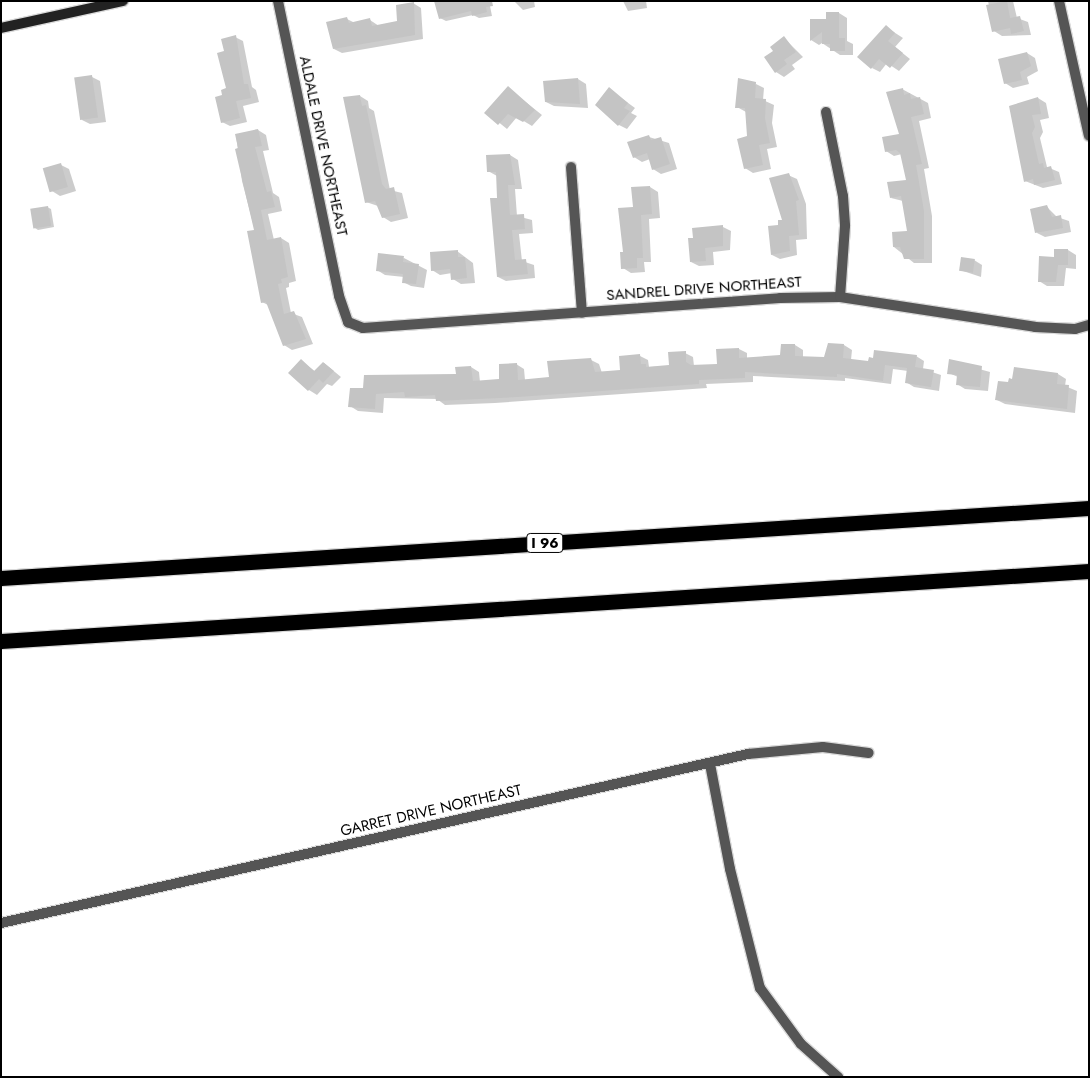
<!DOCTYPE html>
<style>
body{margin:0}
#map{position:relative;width:1090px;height:1078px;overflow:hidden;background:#fff;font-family:Jost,sans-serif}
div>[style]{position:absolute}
.shadow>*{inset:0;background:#0003}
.building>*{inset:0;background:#c4c4c4;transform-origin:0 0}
.roads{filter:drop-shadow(1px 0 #dbdbdb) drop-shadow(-1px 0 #dbdbdb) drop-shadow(0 1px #dbdbdb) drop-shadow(0 -1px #dbdbdb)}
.minor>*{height:10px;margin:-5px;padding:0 5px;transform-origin:5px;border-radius:5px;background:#555}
.secondary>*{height:10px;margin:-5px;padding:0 5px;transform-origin:5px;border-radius:5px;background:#222}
.motorway>*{height:15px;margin:-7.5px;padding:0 7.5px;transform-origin:7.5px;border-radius:7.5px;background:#000}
span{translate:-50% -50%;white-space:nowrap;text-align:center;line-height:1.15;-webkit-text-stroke:4px #fff;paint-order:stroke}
.shield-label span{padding:1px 4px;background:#fff;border:1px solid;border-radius:4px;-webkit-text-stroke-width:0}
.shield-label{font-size:14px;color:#000;font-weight:700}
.street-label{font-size:15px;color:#000}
.frame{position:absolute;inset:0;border:2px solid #000;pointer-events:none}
</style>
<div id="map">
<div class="shadow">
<i style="clip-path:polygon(489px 1px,492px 16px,479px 18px,473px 15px,446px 21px,440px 18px)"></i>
<i style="clip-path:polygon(514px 1px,534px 1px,535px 7px,523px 10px)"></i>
<i style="clip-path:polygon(623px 1px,646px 1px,647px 8px,628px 11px)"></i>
<i style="clip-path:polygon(988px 1px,1013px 1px,1017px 18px,1028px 22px,1031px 35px,1002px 36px,994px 31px)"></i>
<i style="clip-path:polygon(413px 3px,421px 8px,423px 39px,342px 53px,334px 49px,347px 19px,355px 23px,370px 20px,379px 26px,398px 22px)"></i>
<i style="clip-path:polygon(827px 13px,839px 13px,847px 18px,847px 41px,853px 44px,853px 55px,840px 55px,822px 43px,819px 45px,811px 40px,811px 20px,827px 21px)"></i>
<i style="clip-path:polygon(886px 27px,903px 38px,895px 47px,910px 59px,899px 71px,887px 63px,880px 72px,872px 68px)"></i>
<i style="clip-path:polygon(235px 37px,243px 41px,252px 87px,256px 90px,259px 102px,243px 106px,247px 122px,230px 126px,222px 122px,223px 96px,227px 89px,226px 52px)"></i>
<i style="clip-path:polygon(784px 38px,803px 57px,792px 65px,795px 69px,784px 77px,776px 72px,775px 51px)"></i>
<i style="clip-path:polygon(1027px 53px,1035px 58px,1038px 71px,1027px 77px,1029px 84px,1013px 88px,1005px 83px)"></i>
<i style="clip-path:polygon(92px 77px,100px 81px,106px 122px,90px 124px,82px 120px)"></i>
<i style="clip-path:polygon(578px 79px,586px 84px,588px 108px,554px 106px,546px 102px)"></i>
<i style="clip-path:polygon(756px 84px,764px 88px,763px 100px,774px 105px,772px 123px,777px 147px,767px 149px,771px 169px,753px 173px,745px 168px,749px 137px,746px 112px,737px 107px)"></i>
<i style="clip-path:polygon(508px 88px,542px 115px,532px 126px,517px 117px,507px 129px,486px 112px)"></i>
<i style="clip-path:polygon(609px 89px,635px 108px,631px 113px,637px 116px,627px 129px,619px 125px)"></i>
<i style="clip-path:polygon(902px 89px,928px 103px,931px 118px,919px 121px,929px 168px,924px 169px,932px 216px,932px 263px,914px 263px,894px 247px,908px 232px,903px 201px,891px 198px,907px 181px,902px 154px,894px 156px,886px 151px,901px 134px)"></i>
<i style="clip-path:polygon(360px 96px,368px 101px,369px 108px,374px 111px,390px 190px,402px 193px,408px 218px,391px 222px,383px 217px,378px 206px,366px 202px)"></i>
<i style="clip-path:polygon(1038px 98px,1046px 103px,1049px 118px,1040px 120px,1043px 132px,1040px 138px,1047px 167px,1059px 172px,1062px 184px,1043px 188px,1025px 181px,1010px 107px)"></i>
<i style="clip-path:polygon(258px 130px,266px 135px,269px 150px,263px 151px,273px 193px,279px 197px,282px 211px,268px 214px,274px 240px,281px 238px,289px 243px,296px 281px,289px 283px,289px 287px,286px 288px,291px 313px,302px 317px,313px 344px,292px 350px,284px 345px,268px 305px,262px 302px,255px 231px,242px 181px,236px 135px)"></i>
<i style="clip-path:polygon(649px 137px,669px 143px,677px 169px,661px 174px,653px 169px,650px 159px,642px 162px,634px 157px)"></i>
<i style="clip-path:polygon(510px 155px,518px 160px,522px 189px,515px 189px,517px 216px,532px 220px,533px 233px,519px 234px,522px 261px,534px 265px,535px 278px,506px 281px,498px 277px,497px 176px,488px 171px)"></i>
<i style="clip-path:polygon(61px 165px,69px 169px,76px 191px,60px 196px,52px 191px)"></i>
<i style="clip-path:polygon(788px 175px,797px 179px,806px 204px,807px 239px,796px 240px,797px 255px,780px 259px,772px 255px,783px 221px)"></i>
<i style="clip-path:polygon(650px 187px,658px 192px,660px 218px,649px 219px,651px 262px,644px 262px,645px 272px,631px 273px,623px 268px,634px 209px,633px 188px)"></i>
<i style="clip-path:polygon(47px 207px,51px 209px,54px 227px,38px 230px,35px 228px)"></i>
<i style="clip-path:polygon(1047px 207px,1057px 217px,1069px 221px,1071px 232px,1045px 237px,1037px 233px)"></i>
<i style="clip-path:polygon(723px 227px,731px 231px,730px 250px,713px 252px,714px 265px,699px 266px,691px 262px)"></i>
<i style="clip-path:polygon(1068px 250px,1076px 255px,1076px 269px,1066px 268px,1064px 286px,1047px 286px,1039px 281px,1055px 258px)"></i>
<i style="clip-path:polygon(457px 251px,473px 263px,475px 283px,461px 284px,453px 279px,452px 273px,440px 275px,432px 270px)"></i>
<i style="clip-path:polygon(404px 258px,427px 270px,424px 288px,411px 286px,403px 282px,404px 277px,385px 275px,377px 270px)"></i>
<i style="clip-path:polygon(974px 260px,982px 265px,981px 277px,960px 270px)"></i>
<i style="clip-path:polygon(795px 345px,803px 350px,803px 358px,825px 359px,844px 345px,852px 350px,851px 360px,869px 362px,916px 356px,924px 361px,923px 369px,941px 375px,939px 391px,914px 387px,906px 382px,908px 371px,893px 369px,891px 384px,845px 378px,845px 381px,753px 376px,753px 382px,706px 384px,707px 388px,495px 403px,445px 405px,437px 399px,384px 398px,383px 413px,358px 411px,350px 406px,364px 390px,457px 375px,471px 367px,479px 372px,480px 382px,501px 381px,516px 364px,524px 369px,525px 380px,550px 378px,591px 360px,599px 364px,602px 373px,621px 371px,640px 356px,648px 360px,649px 367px,670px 366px,685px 353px,693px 357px,694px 366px,718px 365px,739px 349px,747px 353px,747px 359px,781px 356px)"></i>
<i style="clip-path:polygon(301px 361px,316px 372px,324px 363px,341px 377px,332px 386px,327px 384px,317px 395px,309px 390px)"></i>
<i style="clip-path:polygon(950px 361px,990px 372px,988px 391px,965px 389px,957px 384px,958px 377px,949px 373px)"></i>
<i style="clip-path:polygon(1058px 374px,1066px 379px,1065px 386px,1077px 391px,1075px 413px,1005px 404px,997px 400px,1009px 384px)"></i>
</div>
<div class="building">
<i style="clip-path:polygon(434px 1px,492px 1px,493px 6px,486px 7px,487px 12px,472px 16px,471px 11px,439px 19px)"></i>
<i style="clip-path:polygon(1007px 1px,1010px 18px,1020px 16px,1024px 31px,1011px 34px,1010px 28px,992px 32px,986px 5px)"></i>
<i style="clip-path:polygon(414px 2px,415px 35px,333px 49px,326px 22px,347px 17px,349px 23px,370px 18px,372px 26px,397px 21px,396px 5px)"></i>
<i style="clip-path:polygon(826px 12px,839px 12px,839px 38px,845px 38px,845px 51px,830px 51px,830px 44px,822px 44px,822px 32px,810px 41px,810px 19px,826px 19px)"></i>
<i style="clip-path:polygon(886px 25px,895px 33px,888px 41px,903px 53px,890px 68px,879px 59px,871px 69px,857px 57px)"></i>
<i style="clip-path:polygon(236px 35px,244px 84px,248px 84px,251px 98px,236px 101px,240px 118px,221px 123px,215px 97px,222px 95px,221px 90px,226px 88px,217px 53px,224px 51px,221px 39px)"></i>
<i style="clip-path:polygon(784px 36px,796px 52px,784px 60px,787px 64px,775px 73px,764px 57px,773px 51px,770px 47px)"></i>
<i style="clip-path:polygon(1027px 52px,1031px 66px,1020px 72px,1022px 80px,1004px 84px,998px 59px)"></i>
<i style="left:92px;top:75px;width:43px;height:18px;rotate:82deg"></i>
<i style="clip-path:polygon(578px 78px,580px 104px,545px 102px,543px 81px)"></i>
<i style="clip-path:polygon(738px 78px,756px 82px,755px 98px,766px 99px,765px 118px,770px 143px,759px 145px,763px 165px,744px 169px,737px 139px,747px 136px,745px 108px,735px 108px)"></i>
<i style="clip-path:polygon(508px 86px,535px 110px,523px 122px,508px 114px,498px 125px,484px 113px)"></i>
<i style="clip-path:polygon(609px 87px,628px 103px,624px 108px,630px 111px,618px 126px,595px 105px)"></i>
<i style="clip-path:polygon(903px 88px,904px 95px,910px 93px,911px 99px,920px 97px,924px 114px,911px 117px,922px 164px,916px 165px,924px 211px,924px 259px,904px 259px,900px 247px,893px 247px,892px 232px,907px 231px,901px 196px,890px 198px,887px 182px,906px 180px,900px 153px,896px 150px,885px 152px,882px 137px,899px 134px,886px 92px)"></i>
<i style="clip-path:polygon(360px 95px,362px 106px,366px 105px,382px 184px,386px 189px,394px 187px,400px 214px,382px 218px,375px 201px,365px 203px,343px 97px)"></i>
<i style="clip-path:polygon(1038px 97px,1041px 114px,1032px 115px,1035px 127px,1032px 133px,1039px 164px,1043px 163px,1044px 168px,1051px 166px,1055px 180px,1034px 185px,1033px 179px,1024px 182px,1009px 106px)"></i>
<i style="clip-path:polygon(258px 129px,262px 146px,255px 147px,267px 192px,271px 191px,275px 207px,261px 210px,267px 240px,281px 237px,288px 277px,281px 279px,282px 283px,278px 284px,284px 314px,294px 311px,306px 339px,283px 346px,266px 302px,261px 303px,247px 231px,254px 230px,235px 149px,238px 148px,235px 134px)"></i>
<i style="clip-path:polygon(649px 135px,651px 140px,661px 137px,670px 164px,652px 170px,647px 153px,633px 158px,627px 142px)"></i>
<i style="clip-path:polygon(510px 154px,515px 185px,508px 185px,510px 215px,524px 214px,525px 229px,512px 230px,515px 260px,526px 259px,528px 274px,497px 277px,490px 198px,497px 198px,496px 172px,487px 172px,486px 155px)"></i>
<i style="left:61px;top:163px;width:25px;height:19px;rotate:74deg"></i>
<i style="clip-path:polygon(789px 173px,799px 200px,796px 201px,799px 235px,789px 236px,790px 251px,771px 255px,768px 226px,778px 225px,778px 220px,782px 220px,769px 178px)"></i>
<i style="clip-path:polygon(650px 186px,652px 214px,641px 215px,643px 258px,637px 258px,637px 268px,621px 269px,620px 252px,623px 252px,618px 208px,633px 207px,631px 187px)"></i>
<i style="clip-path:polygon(1047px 205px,1052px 217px,1061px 215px,1063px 228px,1035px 233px,1030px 209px)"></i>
<i style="left:48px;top:206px;width:20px;height:18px;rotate:81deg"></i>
<i style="clip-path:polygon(723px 225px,723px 246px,705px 248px,706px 261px,690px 262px,688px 238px,693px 238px,692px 228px)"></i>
<i style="clip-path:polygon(1054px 249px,1068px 249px,1068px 265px,1058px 265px,1056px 282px,1038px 282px,1039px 256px,1054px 257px)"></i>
<i style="clip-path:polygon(458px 250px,458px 257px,465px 257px,467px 278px,451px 280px,450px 269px,431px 271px,430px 252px)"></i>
<i style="clip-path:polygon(378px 253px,404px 256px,403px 262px,419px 264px,416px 284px,402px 283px,403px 274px,376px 271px)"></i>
<i style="left:961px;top:257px;width:14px;height:14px;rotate:8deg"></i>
<i style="clip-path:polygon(828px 343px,844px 344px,843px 358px,868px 361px,869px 357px,873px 358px,874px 350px,917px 355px,915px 367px,934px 370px,931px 387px,905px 383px,907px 368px,885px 365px,883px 381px,837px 374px,837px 377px,745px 372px,745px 378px,699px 380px,699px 384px,518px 397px,436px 401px,435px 395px,405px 397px,404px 392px,376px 394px,375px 409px,348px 407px,350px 388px,363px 388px,364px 375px,456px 374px,455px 367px,471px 366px,473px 381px,499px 379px,499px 364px,517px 363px,518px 380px,549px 377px,547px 361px,591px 358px,595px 372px,620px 370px,619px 356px,640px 354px,641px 364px,646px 364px,646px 367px,669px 365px,668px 352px,686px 351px,686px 362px,691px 365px,717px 364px,716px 349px,739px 348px,739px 358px,780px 355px,781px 344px,795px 344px,795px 356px,824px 357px)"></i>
<i style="clip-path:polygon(301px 359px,314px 371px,323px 362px,334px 371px,323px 383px,319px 379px,308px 391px,288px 373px)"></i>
<i style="clip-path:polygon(949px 359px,982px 366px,980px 387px,956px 385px,957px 375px,947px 374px)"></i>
<i style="clip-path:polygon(1014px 367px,1058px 373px,1057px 384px,1069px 385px,1067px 409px,995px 400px,998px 381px,1008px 382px,1009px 378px,1012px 379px)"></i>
</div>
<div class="roads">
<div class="minor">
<i style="left:278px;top:1px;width:301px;rotate:78.3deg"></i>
<i style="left:339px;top:296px;width:28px;rotate:71deg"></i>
<i style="left:348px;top:322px;width:16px;rotate:22deg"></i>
<i style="left:363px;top:328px;width:418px;rotate:-4.1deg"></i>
<i style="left:780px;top:298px;width:60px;rotate:-1deg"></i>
<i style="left:840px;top:297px;width:197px;rotate:8.7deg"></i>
<i style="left:1035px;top:327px;width:40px;rotate:2.9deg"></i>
<i style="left:1075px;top:329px;width:15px;rotate:-16deg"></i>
<i style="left:1059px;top:1px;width:138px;rotate:77.5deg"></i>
<i style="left:826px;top:112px;width:86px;rotate:78.6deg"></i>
<i style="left:843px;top:196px;width:30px;rotate:86deg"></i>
<i style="left:845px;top:226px;width:71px;rotate:94deg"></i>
<i style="left:571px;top:167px;width:146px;rotate:85.7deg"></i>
<i style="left:710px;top:764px;width:107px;rotate:79.2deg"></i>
<i style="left:730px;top:869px;width:123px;rotate:75.9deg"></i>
<i style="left:760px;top:988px;width:69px;rotate:53.8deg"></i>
<i style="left:801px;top:1044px;width:50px;rotate:41.7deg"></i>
<i style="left:1px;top:923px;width:766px;rotate:-12.75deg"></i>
<i style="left:748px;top:754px;width:75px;rotate:-5.3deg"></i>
<i style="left:823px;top:747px;width:46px;rotate:7.4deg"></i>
</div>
<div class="secondary">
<i style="left:1px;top:28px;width:125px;rotate:-12.5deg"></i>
</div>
<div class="motorway">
<i style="left:1px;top:578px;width:1090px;rotate:-3.68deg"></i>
<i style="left:1px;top:641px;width:1090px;rotate:-3.68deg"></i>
</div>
</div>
<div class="shield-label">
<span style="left:545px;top:543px">I 96</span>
</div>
<div class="street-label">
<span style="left:323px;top:146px;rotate:78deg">ALDALE DRIVE NORTHEAST</span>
<span style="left:704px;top:289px;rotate:-4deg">SANDREL DRIVE NORTHEAST</span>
<span style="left:431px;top:811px;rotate:-13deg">GARRET DRIVE NORTHEAST</span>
</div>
<div class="frame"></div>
</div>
